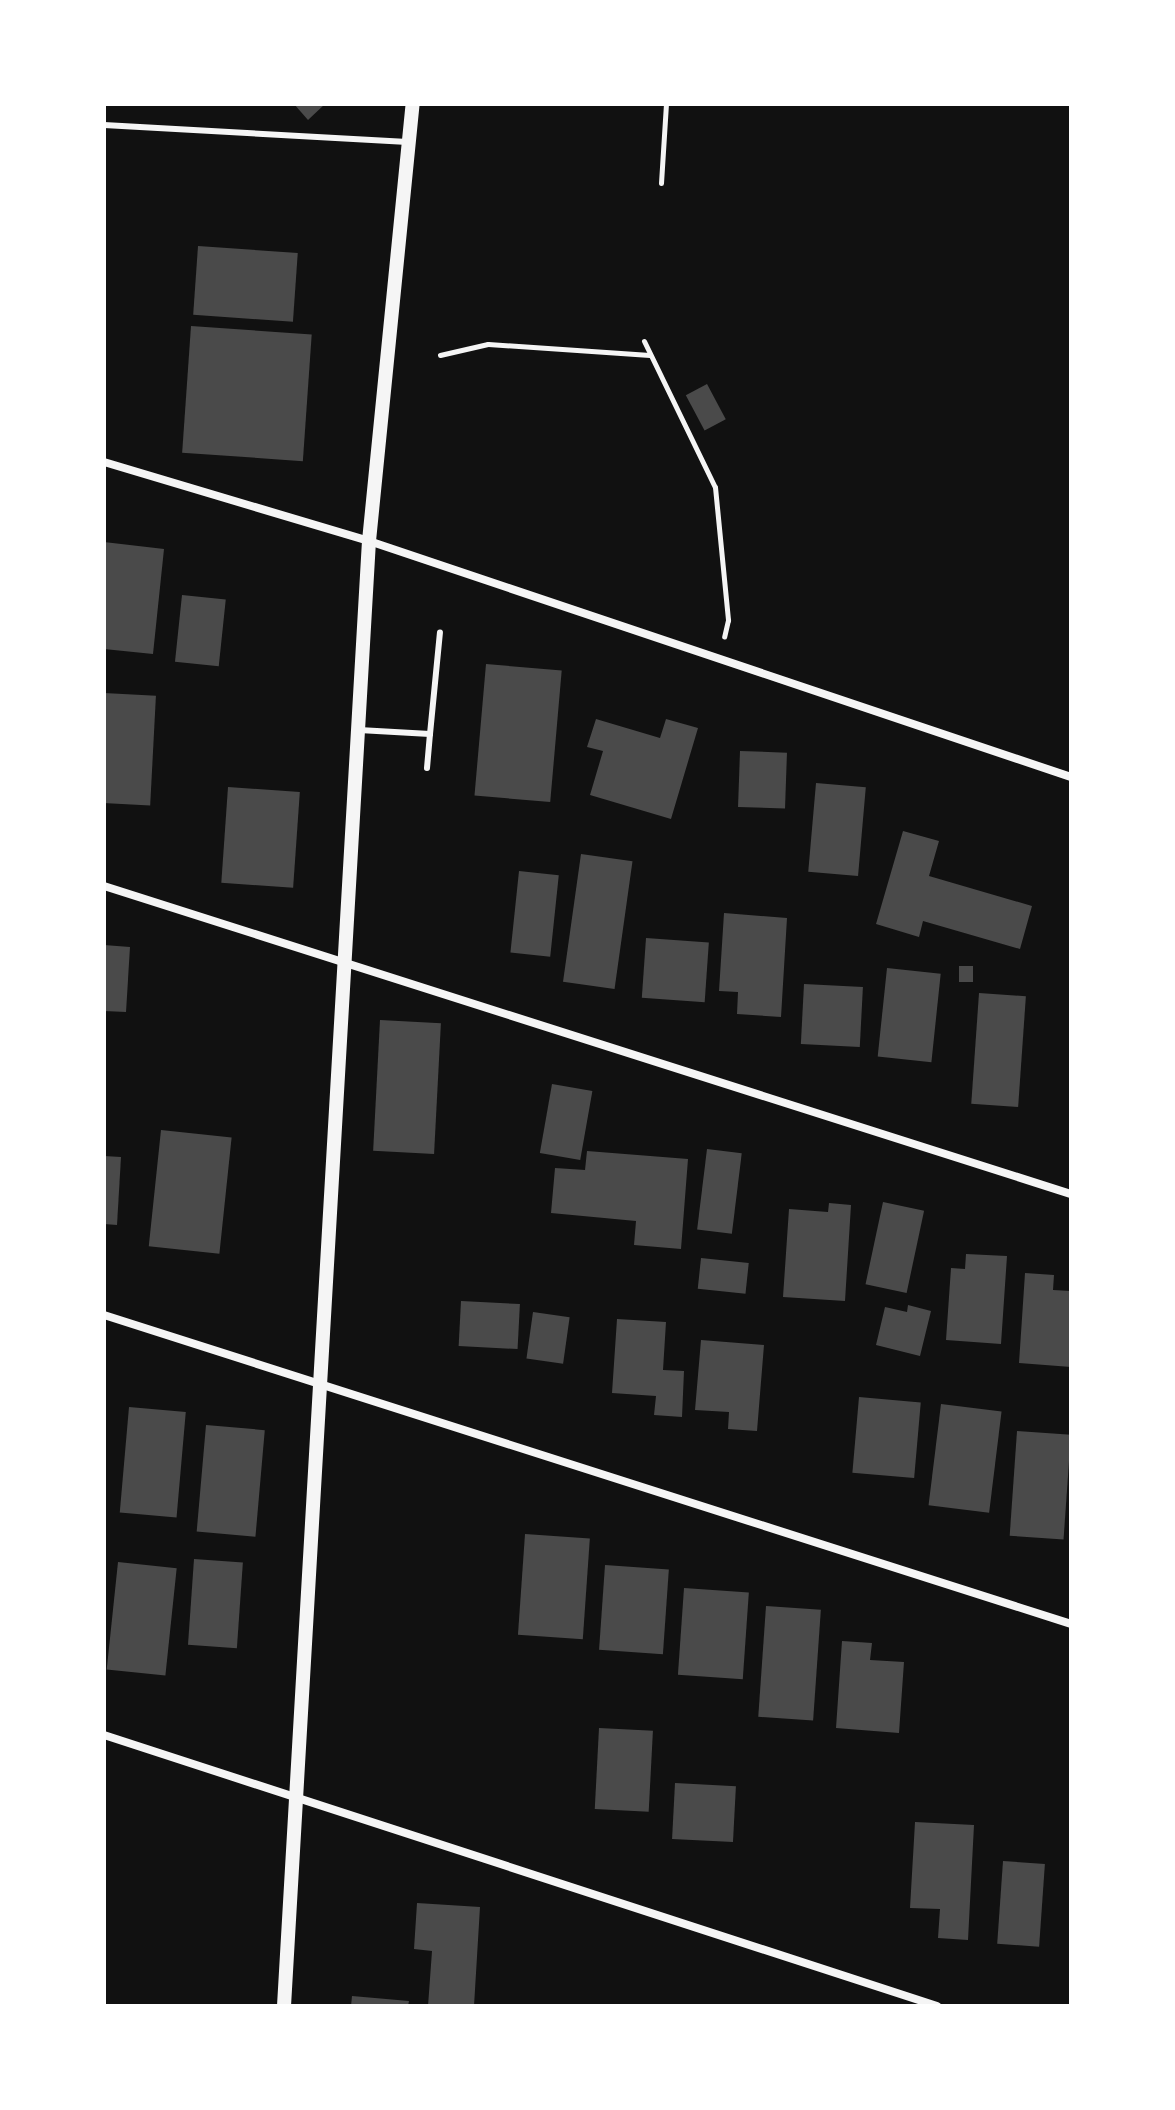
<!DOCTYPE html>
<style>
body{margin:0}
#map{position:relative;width:1175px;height:2110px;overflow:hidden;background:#111;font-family:Ubuntu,sans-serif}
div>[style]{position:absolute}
.building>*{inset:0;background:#4a4a4a;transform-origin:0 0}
.path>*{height:5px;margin:-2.5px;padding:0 2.5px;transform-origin:2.5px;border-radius:2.5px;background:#f5f5f5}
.service>*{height:6px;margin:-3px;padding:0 3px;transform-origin:3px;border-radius:3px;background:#f5f5f5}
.minor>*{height:8px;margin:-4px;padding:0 4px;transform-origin:4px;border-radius:4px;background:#f5f5f5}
.tertiary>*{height:14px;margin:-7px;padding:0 7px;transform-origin:7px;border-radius:7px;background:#f5f5f5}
span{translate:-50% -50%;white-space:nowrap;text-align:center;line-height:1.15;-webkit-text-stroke:6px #fff;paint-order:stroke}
.frame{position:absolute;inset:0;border:106px solid #fff;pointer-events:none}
</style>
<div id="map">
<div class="building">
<i style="clip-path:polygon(294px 104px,325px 104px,308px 120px)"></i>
<i style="left:198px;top:246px;width:100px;height:69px;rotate:4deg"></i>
<i style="left:191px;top:326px;width:121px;height:127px;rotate:4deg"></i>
<i style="left:707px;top:384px;width:40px;height:24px;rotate:62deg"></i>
<i style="clip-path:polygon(104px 542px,164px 549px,153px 654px,104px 649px)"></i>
<i style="left:182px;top:595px;width:44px;height:67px;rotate:6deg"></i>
<i style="left:486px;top:664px;width:76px;height:132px;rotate:5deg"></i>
<i style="left:104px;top:693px;width:52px;height:110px;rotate:3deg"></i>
<i style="clip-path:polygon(596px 719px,660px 738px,666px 719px,698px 728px,671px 819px,590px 795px,603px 751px,587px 747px)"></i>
<i style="left:740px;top:751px;width:47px;height:56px;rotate:2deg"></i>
<i style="left:816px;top:783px;width:50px;height:89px;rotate:5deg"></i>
<i style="left:228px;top:787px;width:72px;height:96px;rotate:4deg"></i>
<i style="clip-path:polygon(903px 831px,939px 841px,929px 876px,1032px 906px,1020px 949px,923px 921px,919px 937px,876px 924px)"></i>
<i style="left:581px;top:854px;width:52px;height:129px;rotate:8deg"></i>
<i style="left:519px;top:871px;width:40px;height:82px;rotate:6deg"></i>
<i style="clip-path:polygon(724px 913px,787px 918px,781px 1017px,737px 1014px,738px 992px,719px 991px)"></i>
<i style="left:646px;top:938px;width:63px;height:60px;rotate:4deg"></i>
<i style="clip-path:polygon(104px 945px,130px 947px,126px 1012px,104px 1011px)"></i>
<i style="left:959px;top:966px;width:14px;height:16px"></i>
<i style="left:887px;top:968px;width:54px;height:89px;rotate:6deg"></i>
<i style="left:804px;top:984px;width:59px;height:60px;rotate:3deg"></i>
<i style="left:979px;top:993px;width:47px;height:111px;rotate:4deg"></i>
<i style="left:380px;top:1020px;width:61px;height:131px;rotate:3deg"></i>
<i style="left:552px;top:1084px;width:41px;height:70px;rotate:10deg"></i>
<i style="left:161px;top:1130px;width:71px;height:117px;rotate:6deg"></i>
<i style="left:707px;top:1149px;width:35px;height:81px;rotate:7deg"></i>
<i style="clip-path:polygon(587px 1151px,688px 1159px,681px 1249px,634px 1245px,636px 1221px,551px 1213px,555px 1168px,585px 1170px)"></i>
<i style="clip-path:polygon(104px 1156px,121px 1157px,117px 1225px,104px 1224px)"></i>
<i style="left:883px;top:1202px;width:42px;height:84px;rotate:12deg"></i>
<i style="clip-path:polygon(829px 1203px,851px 1205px,845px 1301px,783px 1297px,789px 1209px,828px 1212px)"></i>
<i style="clip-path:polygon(966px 1254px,1007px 1256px,1001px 1344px,946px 1340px,951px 1268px,965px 1269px)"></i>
<i style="left:701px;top:1258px;width:48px;height:31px;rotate:6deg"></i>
<i style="clip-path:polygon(1025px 1273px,1054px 1275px,1053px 1290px,1071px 1291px,1071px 1367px,1019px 1363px)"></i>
<i style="left:461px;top:1301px;width:59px;height:45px;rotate:3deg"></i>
<i style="clip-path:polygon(908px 1305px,931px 1311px,920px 1356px,876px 1345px,885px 1307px,907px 1312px)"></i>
<i style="left:533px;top:1312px;width:37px;height:47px;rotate:8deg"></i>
<i style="clip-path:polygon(617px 1319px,666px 1322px,663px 1370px,684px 1371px,682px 1417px,654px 1415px,656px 1396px,612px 1393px)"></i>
<i style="clip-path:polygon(701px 1340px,764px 1345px,757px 1431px,728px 1429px,729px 1412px,695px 1410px)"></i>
<i style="left:859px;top:1397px;width:62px;height:76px;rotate:5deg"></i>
<i style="left:941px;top:1404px;width:61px;height:102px;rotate:7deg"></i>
<i style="left:129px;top:1407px;width:57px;height:106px;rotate:5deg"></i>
<i style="left:206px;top:1425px;width:59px;height:107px;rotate:5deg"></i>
<i style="left:1017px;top:1431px;width:54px;height:105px;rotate:4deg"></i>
<i style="left:525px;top:1534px;width:65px;height:101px;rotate:4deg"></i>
<i style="left:194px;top:1559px;width:49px;height:86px;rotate:4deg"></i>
<i style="left:118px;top:1562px;width:59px;height:108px;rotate:6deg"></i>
<i style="left:605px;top:1565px;width:64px;height:85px;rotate:4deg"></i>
<i style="left:684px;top:1588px;width:65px;height:87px;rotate:4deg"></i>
<i style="left:766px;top:1606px;width:55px;height:111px;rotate:4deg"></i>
<i style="clip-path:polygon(842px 1641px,872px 1643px,870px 1660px,904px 1662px,899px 1733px,836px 1728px)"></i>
<i style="left:599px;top:1728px;width:54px;height:81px;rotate:3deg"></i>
<i style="left:675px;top:1783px;width:61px;height:56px;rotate:3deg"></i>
<i style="clip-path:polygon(915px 1822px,974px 1825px,968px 1940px,938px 1938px,940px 1909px,910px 1908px)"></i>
<i style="left:1003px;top:1861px;width:42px;height:83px;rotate:4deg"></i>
<i style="clip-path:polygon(417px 1903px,480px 1907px,474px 2006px,428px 2006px,432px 1951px,414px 1949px)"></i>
<i style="clip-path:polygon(352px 1996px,409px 2001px,408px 2006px,351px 2006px)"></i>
</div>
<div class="path">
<i style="left:661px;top:183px;width:79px;rotate:-86.4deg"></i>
<i style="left:644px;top:341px;width:162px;rotate:64.1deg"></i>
<i style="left:715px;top:487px;width:134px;rotate:84.4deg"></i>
<i style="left:728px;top:620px;width:17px;rotate:103deg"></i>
<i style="left:440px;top:355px;width:49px;rotate:-12.9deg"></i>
<i style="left:488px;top:344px;width:162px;rotate:3.9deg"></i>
</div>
<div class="service">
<i style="left:104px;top:125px;width:304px;rotate:3.2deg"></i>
<i style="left:359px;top:730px;width:71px;rotate:3.2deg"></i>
<i style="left:430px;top:734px;width:102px;rotate:-84.4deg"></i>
<i style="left:427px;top:768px;width:34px;rotate:-85deg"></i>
</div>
<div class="minor">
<i style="left:104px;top:462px;width:277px;rotate:16.6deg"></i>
<i style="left:369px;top:541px;width:741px;rotate:18.58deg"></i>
<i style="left:104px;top:886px;width:1015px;rotate:17.67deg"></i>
<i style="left:104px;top:1315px;width:1015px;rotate:17.72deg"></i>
<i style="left:104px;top:1735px;width:876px;rotate:18.02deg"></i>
</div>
<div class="tertiary">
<i style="left:284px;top:2006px;width:1467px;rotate:-86.68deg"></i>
<i style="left:369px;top:541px;width:439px;rotate:-84.3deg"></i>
</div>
<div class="frame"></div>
</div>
